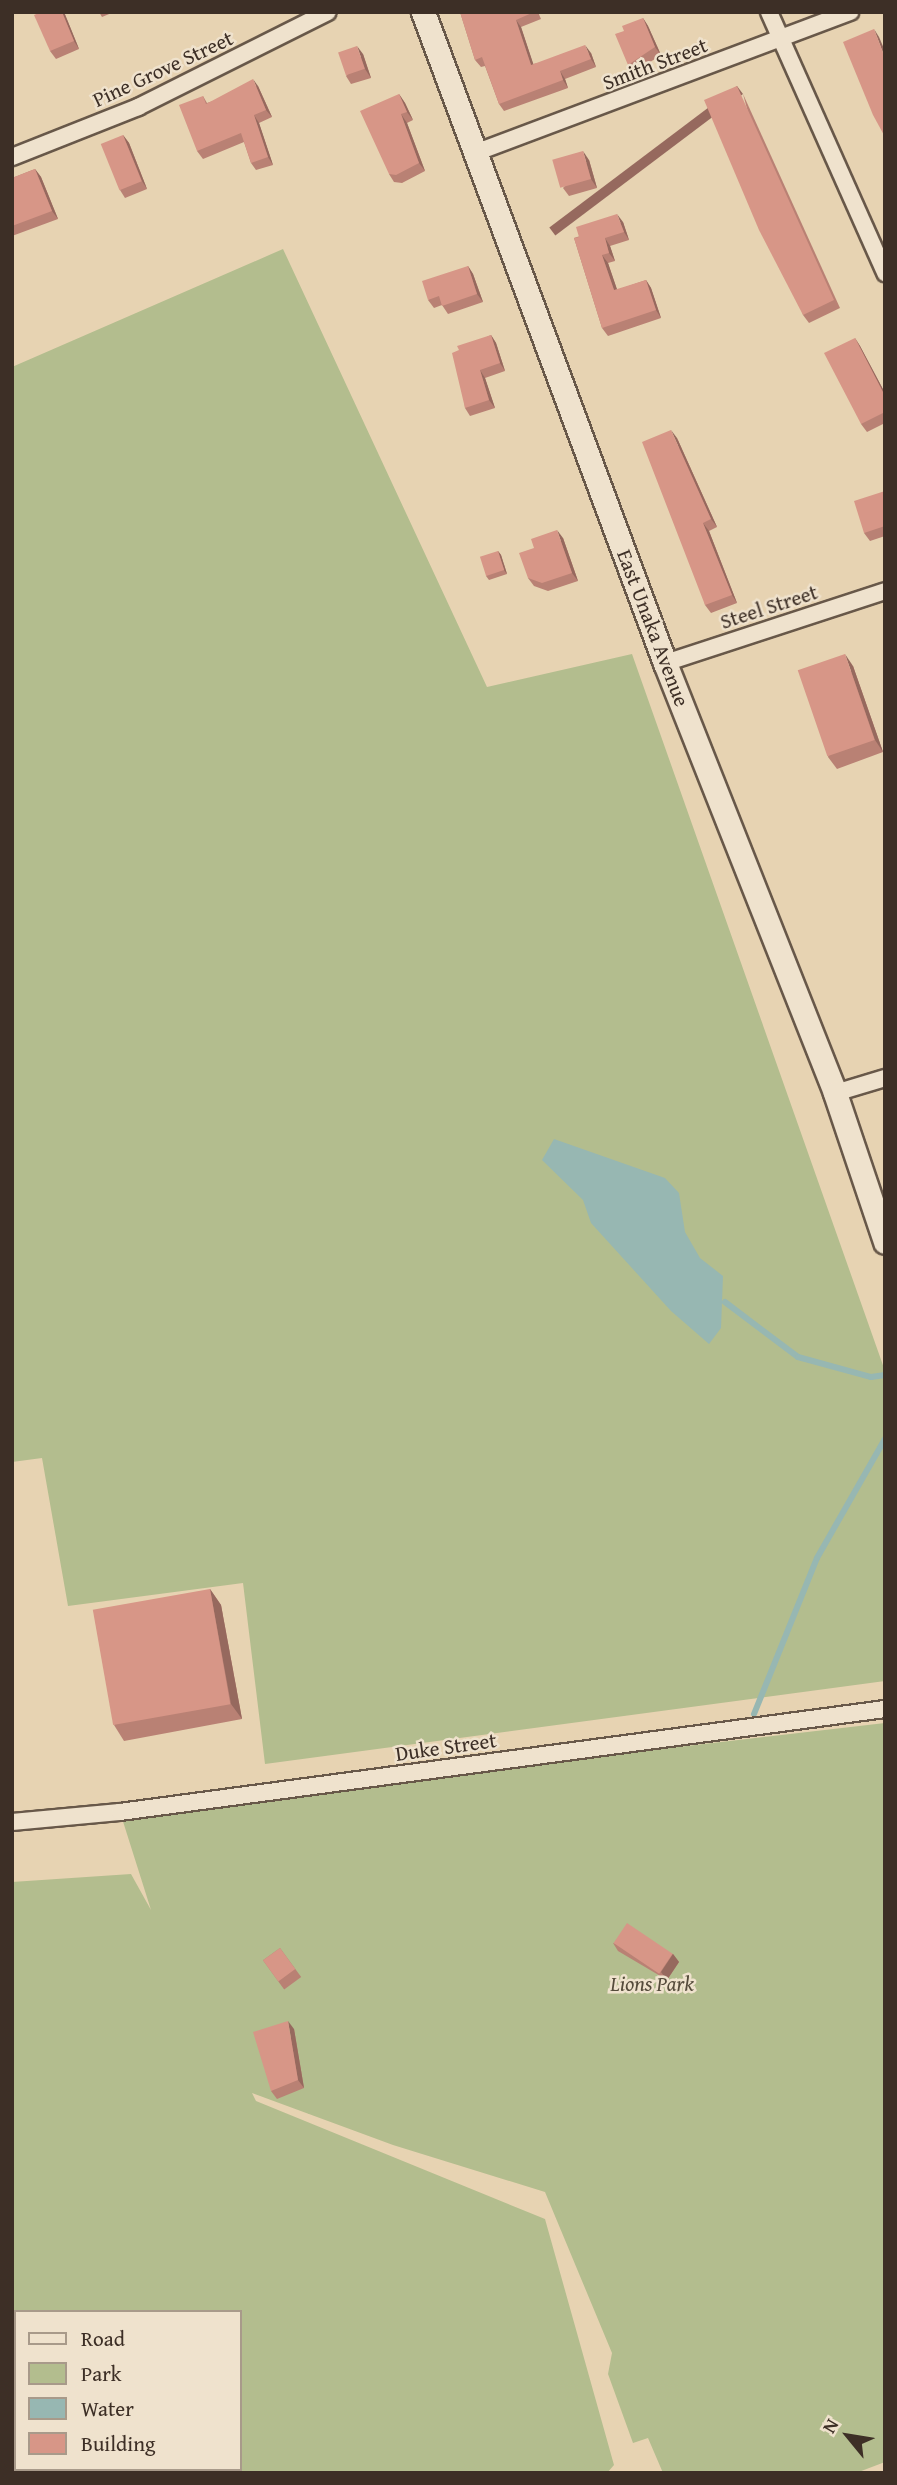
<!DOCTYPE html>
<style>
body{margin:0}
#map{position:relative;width:897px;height:2485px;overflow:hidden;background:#e7d3b2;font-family:"Gentium Book Plus",serif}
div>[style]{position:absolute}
.green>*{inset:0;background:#b3bd8e}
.water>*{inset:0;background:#97b7b2}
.stream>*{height:6px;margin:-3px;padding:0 3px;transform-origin:3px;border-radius:3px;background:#97b7b2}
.roads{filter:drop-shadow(2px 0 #685849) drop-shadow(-2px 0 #685849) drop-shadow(0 2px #685849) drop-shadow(0 -2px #685849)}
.street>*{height:16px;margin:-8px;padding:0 8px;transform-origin:8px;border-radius:8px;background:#efe2cd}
.secondary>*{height:23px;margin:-11.5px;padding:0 11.5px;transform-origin:11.5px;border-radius:11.5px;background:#efe2cd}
.wall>*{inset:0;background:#b98174;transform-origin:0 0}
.shaded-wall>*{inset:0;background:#96695e;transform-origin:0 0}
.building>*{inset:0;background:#d79687;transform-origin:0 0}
span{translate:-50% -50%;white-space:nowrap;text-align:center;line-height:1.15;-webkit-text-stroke:5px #efe2cd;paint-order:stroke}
.street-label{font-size:21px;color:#3d2f26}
.park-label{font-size:21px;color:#554b3b;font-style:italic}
.frame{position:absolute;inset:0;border:14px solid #3d2f26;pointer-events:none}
.legend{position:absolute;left:14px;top:2310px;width:228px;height:161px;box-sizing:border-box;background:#efe2cd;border:2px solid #a89a8a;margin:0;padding:9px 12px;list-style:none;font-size:21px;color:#3d2f26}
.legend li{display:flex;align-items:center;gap:14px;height:35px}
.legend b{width:35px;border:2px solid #a89a8a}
.north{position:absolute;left:813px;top:2401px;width:70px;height:70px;-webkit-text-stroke:5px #efe2cd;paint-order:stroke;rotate:300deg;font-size:19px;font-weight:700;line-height:28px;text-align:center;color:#3d2f26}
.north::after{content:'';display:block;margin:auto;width:24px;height:32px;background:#3d2f26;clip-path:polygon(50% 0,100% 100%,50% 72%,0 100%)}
</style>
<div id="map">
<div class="green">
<i style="clip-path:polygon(283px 249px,487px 687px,632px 654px,885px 1371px,885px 1681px,265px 1764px,243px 1583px,68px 1606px,42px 1458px,12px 1462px,12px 367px)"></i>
<i style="clip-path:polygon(evenodd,885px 1723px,885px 2462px,856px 2473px,663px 2473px,648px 2438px,633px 2443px,608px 2374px,612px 2353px,545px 2192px,393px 2145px,252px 2093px,256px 2101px,545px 2219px,614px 2465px,607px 2473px,12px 2473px,12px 1882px,131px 1874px,151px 1910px,120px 1812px,885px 1723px,16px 2312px,240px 2312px,240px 2469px,16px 2469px,16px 2312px)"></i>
</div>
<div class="water">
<i style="clip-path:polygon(554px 1139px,665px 1178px,679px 1193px,685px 1232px,700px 1258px,723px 1276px,721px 1328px,709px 1344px,671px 1311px,591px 1223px,583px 1200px,542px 1160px)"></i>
</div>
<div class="stream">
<i style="left:725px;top:1302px;width:91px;rotate:37deg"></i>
<i style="left:798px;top:1357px;width:76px;rotate:15.3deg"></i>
<i style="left:871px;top:1377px;width:14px;rotate:-8deg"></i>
<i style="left:754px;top:1714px;width:168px;rotate:-68deg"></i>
<i style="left:817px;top:1558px;width:137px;rotate:-60.3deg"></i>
</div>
<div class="roads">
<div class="street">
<i style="left:769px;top:12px;width:286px;rotate:66deg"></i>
<i style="left:475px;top:153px;width:401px;rotate:-20.6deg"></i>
<i style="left:12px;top:157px;width:136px;rotate:-21.6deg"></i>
<i style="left:138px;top:107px;width:212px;rotate:-26.6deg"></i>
<i style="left:665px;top:663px;width:231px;rotate:-18.1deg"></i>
<i style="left:835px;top:1093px;width:52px;rotate:-16.7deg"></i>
<i style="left:12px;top:1822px;width:108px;rotate:-5.3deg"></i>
<i style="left:120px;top:1812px;width:772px;rotate:-7.67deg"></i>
</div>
<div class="secondary">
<i style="left:423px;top:12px;width:695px;rotate:69.61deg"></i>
<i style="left:665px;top:663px;width:462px;rotate:68.4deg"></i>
<i style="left:835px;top:1093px;width:157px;rotate:71.4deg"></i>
</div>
</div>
<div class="wall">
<i style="clip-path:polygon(64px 12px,79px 49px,56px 59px,50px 51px)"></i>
<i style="clip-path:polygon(99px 12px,114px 12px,102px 17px)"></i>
<i style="clip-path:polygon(460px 12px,538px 12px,541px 19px,521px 27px,533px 64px,591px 53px,596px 67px,565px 79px,568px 88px,504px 111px,499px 104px,485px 66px,481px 67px,475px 60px)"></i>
<i style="clip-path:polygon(643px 18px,648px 26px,661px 55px,633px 73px,628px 65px)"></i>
<i style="clip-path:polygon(363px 54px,371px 78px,351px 84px,346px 76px)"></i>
<i style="clip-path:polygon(258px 86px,272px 117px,259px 123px,273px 165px,256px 170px,251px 163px,244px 142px,203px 159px,197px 151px,203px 96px,207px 103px)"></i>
<i style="clip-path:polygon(399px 94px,405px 103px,413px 120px,407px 123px,425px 171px,402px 183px,394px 182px,389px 174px)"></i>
<i style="clip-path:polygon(743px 94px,840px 308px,809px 323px,803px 315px)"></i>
<i style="clip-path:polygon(123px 135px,129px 143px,147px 189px,125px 198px,120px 190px)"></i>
<i style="clip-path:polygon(589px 160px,597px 188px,569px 196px,563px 188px)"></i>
<i style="clip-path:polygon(35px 169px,41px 177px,58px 219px,12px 236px,12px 178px)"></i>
<i style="clip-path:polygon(623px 222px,629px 240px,610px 246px,615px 261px,608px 263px,617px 290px,646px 280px,651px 288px,661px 318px,608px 336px,602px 328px,574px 238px)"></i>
<i style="clip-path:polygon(468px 266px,473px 274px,483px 302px,448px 314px,442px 305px,434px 308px,428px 300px)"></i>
<i style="clip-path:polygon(491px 335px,496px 343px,505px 371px,485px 378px,495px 408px,470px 416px,465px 408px,459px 350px)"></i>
<i style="clip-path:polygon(855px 338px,860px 346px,885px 393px,885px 423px,867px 432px,861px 424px)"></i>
<i style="clip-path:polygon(677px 438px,717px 527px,709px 531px,737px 603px,711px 613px,705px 605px)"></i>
<i style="clip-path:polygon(885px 491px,885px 536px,870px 541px,864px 533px)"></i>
<i style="clip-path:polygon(563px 538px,578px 581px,548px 591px,534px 586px,528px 578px)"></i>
<i style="clip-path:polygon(498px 551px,501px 555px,507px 574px,489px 580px,486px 576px)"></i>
<i style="clip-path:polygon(853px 666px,883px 752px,837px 769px,828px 757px)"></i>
<i style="clip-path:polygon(210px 1589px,221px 1605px,242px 1719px,124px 1741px,114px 1725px)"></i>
<i style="clip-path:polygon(613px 1943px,673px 1954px,679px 1962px,667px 1980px,618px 1951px)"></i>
<i style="left:280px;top:1948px;width:36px;height:21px;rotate:54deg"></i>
<i style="clip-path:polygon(294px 2029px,304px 2088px,277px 2099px,271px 2091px)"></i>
</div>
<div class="shaded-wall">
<i style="clip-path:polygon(62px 12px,64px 12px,79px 49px,74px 41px)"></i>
<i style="clip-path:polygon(643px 18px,648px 26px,661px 55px,655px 47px)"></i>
<i style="clip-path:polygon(516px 20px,521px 27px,536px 72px,531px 65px)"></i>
<i style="clip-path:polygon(874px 29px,879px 37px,885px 51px,885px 58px)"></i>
<i style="clip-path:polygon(585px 45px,591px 53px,596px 67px,591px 59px)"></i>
<i style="clip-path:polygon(357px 46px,363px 54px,371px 78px,365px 69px)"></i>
<i style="clip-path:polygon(560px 71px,565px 79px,568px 88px,563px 80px)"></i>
<i style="clip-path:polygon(253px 79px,258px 86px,272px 117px,266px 110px)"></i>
<i style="left:737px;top:86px;width:10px;height:235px;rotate:53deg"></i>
<i style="clip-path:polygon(399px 94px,405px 103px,413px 120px,407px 112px)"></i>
<i style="clip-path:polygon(401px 114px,407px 123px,425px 171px,419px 163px)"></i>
<i style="clip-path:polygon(254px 115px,259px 123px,273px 165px,268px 157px)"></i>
<i style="clip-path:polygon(123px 135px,129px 143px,147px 189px,142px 181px)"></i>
<i style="clip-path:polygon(583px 151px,589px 160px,597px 188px,591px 179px)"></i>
<i style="clip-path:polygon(35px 169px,41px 177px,58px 219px,52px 211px)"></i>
<i style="clip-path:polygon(617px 214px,623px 222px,629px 240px,624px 232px)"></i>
<i style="clip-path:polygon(605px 238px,610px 246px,615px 261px,609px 253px)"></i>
<i style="clip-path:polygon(602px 255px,608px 263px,620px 298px,614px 290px)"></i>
<i style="clip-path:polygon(468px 266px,473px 274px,483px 302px,477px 294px)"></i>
<i style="clip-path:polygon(646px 280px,651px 288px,661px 318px,656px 310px)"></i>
<i style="clip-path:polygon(491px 335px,496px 343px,505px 371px,500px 363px)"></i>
<i style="clip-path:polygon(855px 338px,860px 346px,885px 393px,885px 396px)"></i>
<i style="clip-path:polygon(480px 370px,485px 378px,495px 408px,489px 400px)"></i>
<i style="clip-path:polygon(671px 430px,677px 438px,717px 527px,711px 519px)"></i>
<i style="clip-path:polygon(703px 523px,709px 531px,737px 603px,732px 595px)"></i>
<i style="clip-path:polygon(557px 530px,563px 538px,578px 581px,572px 573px)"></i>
<i style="clip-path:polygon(498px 551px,501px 555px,507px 574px,504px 570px)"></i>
<i style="clip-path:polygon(845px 654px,853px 666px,883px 752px,875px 740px)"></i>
<i style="clip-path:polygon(210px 1589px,221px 1605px,242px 1719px,231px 1704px)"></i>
<i style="clip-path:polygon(673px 1954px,679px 1962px,667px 1980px,661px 1972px)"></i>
<i style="clip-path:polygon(288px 2021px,294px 2029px,304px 2088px,298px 2080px)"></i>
</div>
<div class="building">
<i style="clip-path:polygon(41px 12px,62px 12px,74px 41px,50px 51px,34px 15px)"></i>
<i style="clip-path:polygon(460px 12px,534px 12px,516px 20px,531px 65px,585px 45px,591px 59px,560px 71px,563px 80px,499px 104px,482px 57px,475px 60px)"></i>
<i style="clip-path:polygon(643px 18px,655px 47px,628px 65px,615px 34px,624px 31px,622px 26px)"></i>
<i style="clip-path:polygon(874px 29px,885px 58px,885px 137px,873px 115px,843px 42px)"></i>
<i style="left:357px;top:46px;width:24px;height:20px;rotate:71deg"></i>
<i style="clip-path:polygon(253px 79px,266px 110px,254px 115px,268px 157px,251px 163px,241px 133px,197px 151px,179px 105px,203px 96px,206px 104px)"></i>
<i style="clip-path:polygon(737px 86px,834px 300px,803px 315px,759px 230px,704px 100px)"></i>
<i style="clip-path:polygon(399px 94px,407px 112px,401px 114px,419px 163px,396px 175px,389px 174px,360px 111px)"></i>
<i style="left:123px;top:135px;width:50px;height:24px;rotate:68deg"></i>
<i style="left:583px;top:151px;width:29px;height:32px;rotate:74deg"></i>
<i style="clip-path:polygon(35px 169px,52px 211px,12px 226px,12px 178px)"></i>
<i style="clip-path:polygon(617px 214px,624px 232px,605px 238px,609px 253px,602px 255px,614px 290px,646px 280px,656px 310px,602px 328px,574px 238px,579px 237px,576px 227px)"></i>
<i style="clip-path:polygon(468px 266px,477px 294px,442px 306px,439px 296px,428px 300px,422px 281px)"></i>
<i style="clip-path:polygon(491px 335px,500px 363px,480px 370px,489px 400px,465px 408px,452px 353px,459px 350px,457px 346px)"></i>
<i style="clip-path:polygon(855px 338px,885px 396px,885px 412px,861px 424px,824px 353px)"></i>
<i style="clip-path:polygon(671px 430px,711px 519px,703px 523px,732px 595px,705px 605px,642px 442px)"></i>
<i style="clip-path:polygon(885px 491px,885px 526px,864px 533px,854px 501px)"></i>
<i style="clip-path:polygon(557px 530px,572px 573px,542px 583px,528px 578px,519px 553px,534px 548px,531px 539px)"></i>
<i style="left:498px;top:551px;width:20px;height:19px;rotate:72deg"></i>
<i style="left:845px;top:654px;width:91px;height:50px;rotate:71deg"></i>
<i style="left:210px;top:1589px;width:117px;height:119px;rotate:80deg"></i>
<i style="left:627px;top:1923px;width:55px;height:24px;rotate:34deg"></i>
<i style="left:280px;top:1948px;width:26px;height:21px;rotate:54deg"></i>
<i style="clip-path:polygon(288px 2021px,298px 2080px,271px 2091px,253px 2032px)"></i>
</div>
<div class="street-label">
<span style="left:655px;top:64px;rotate:-21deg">Smith Street</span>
<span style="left:163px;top:69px;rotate:-25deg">Pine Grove Street</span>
<span style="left:769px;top:607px;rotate:-18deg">Steel Street</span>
<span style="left:653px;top:628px;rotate:69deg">East Unaka Avenue</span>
<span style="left:446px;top:1747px;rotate:-8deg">Duke Street</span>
</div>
<div class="park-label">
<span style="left:652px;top:1984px">Lions Park</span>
</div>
<div class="frame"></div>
<ul class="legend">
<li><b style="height:9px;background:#efe2cd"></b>Road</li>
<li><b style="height:19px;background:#b3bd8e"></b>Park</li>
<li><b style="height:19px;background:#97b7b2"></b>Water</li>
<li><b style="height:19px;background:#d79687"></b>Building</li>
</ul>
<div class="north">N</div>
</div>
